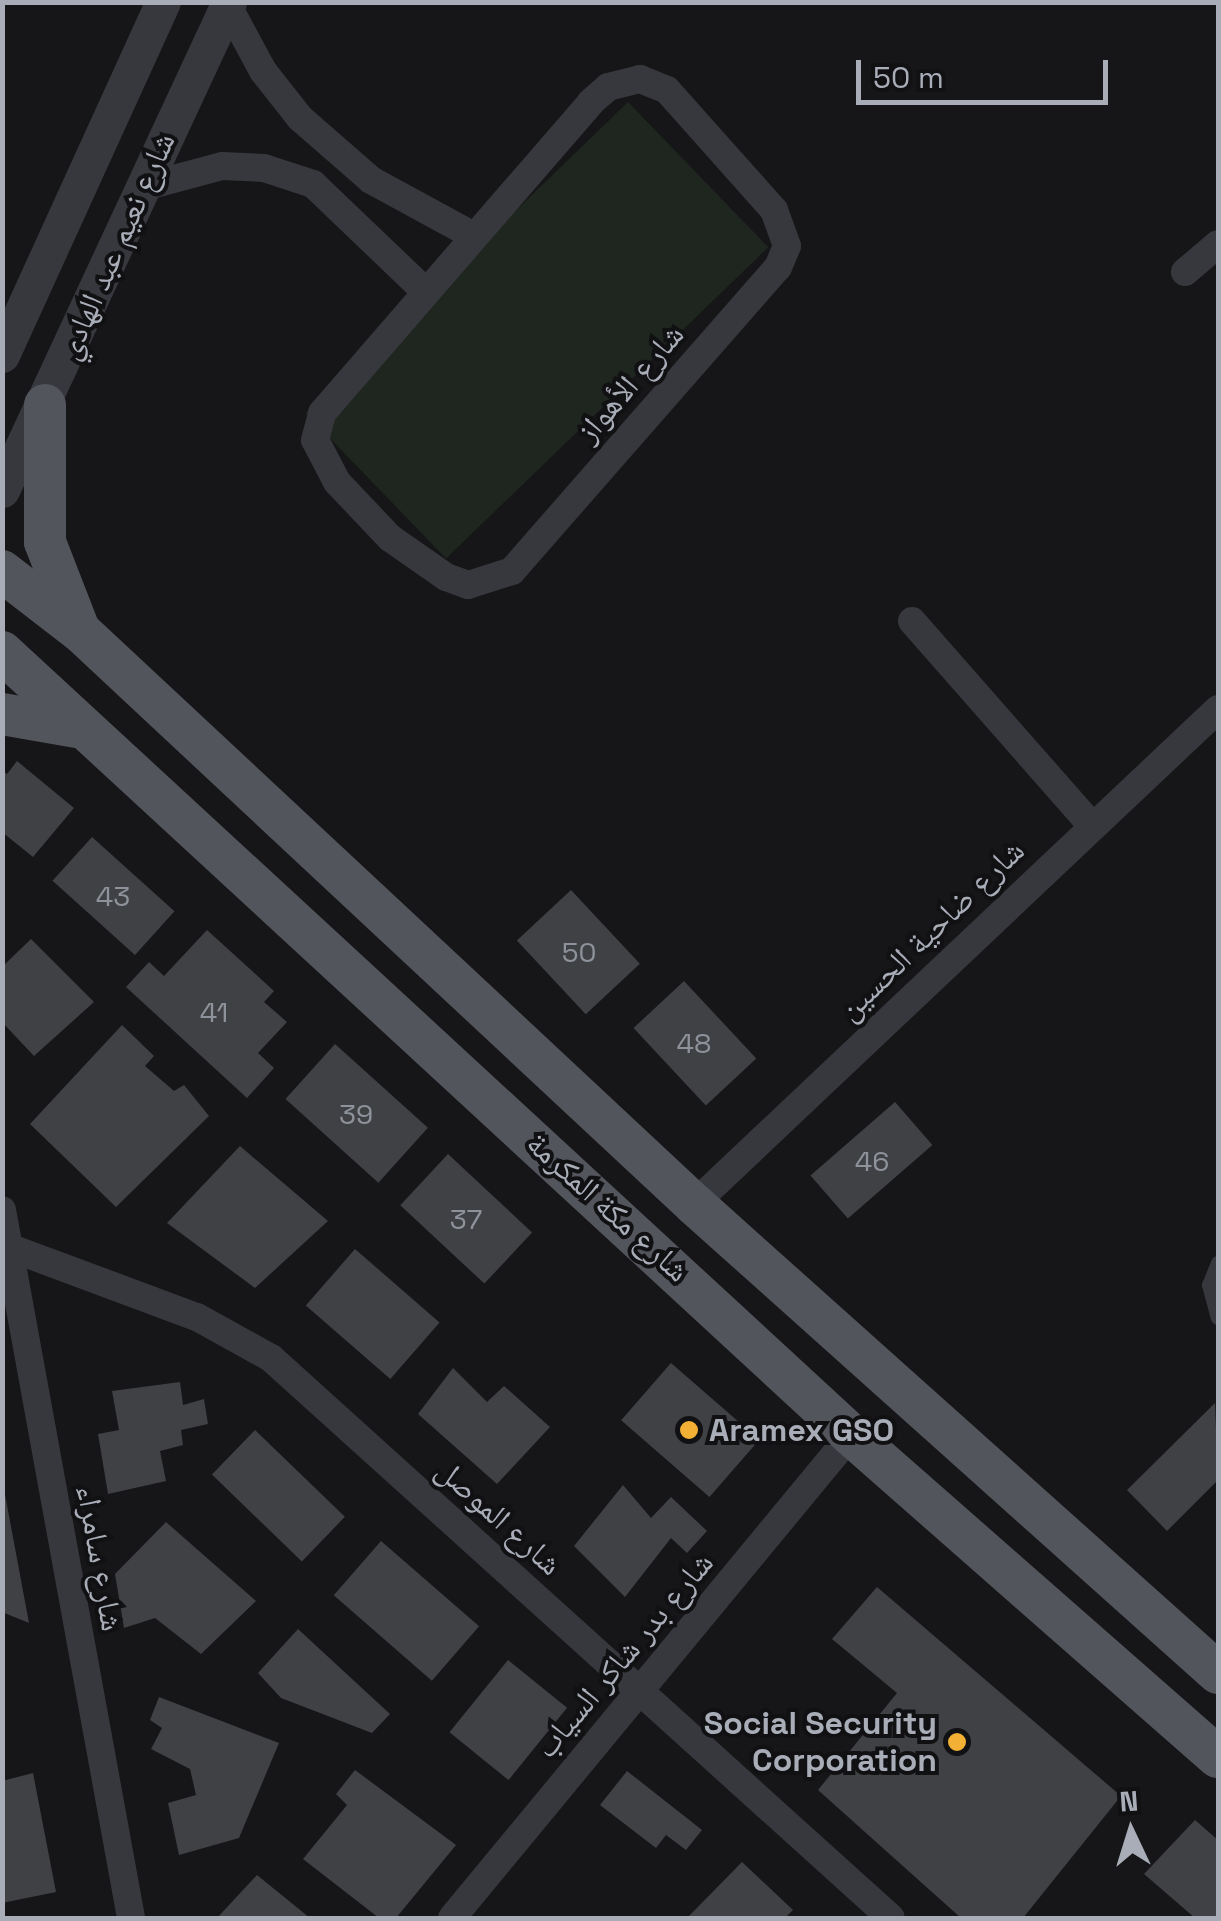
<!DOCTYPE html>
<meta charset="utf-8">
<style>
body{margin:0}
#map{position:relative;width:1221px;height:1921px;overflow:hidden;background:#161618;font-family:"Space Grotesk","Noto Naskh Arabic",sans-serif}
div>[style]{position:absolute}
.green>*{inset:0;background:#1e261f;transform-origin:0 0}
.building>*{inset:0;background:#404145;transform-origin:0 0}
.service>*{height:14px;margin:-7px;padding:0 7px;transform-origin:7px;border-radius:7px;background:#37383d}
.minor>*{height:28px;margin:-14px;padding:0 14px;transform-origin:14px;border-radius:14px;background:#37383d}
.tertiary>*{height:35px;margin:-17.5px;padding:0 17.5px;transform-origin:17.5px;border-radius:17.5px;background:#37383d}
.primary>*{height:42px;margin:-21px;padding:0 21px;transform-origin:21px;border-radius:21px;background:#53555c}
.dots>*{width:28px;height:28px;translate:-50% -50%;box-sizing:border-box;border:5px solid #111113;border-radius:50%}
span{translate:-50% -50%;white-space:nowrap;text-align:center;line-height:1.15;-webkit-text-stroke:8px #111113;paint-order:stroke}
.number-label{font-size:28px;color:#8e929b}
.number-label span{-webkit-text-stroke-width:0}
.street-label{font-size:32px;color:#a8adb8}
.poi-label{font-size:32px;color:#a8adb8;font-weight:700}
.left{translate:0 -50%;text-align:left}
.right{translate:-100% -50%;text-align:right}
.frame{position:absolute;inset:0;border:5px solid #a8adb8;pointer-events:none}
.north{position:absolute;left:1081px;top:1781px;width:100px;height:100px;-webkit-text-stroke:8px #111113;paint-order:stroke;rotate:356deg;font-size:28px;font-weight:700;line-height:40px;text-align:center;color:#a8adb8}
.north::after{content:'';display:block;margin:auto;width:35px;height:45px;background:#a8adb8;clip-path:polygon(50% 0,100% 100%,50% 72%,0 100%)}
.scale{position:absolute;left:856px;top:60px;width:252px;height:45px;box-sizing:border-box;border:5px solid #a8adb8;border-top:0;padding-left:12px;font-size:30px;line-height:35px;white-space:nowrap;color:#a8adb8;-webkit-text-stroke:8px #111113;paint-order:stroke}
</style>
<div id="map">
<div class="green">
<i style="left:628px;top:102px;width:202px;height:448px;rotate:46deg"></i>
</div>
<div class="building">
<i style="clip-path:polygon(17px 761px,74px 808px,33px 857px,2px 832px,2px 770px,7px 774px)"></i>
<i style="left:92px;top:837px;width:111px;height:59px;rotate:42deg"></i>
<i style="left:571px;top:890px;width:101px;height:74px;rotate:47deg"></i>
<i style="clip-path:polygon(207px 930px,274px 991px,264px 1002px,287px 1022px,258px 1053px,274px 1068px,247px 1098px,126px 987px,149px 962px,164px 976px)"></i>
<i style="clip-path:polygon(31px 939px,94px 1002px,34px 1056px,2px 1022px,2px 967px)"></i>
<i style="left:684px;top:981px;width:106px;height:69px;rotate:47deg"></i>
<i style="clip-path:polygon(122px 1025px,154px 1056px,145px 1066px,174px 1091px,184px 1085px,209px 1116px,116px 1207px,30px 1124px)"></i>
<i style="left:335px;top:1044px;width:125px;height:74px;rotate:42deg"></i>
<i style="left:895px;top:1102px;width:57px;height:112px;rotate:49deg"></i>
<i style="clip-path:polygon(240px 1146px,328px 1221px,255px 1288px,167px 1223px)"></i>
<i style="left:448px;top:1154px;width:115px;height:70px;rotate:43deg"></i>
<i style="left:355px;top:1249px;width:112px;height:75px;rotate:41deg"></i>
<i style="left:671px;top:1363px;width:117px;height:76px;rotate:41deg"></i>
<i style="clip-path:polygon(453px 1368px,487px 1402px,504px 1386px,550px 1427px,497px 1484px,418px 1414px)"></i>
<i style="clip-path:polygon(180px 1382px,183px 1405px,204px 1399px,208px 1424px,181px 1430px,183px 1445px,160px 1451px,166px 1481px,108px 1494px,98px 1434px,119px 1430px,112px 1391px)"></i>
<i style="clip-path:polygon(1215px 1403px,1218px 1480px,1167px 1531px,1127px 1490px)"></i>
<i style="left:255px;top:1430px;width:125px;height:62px;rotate:44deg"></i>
<i style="clip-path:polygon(623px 1485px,651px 1518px,671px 1497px,707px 1531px,687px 1553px,671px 1538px,625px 1597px,574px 1546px)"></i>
<i style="clip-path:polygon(2px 1489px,4px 1489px,29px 1623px,2px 1612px)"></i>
<i style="clip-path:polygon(166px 1522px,256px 1601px,201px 1654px,155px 1618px,124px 1628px,115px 1574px)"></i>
<i style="left:381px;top:1541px;width:130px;height:72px;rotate:41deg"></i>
<i style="clip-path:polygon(877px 1587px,1121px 1796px,1023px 1918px,961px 1918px,818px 1790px,897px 1693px,832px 1639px)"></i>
<i style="clip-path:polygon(298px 1629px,390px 1714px,372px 1733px,281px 1698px,258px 1673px)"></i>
<i style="left:508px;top:1660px;width:76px;height:93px;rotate:39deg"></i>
<i style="clip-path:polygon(159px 1697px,279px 1743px,239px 1838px,179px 1855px,168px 1803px,196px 1795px,190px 1769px,151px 1749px,162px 1728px,150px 1720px)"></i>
<i style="clip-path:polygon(355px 1770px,456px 1845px,396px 1918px,379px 1918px,303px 1859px,347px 1805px,336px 1794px)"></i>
<i style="clip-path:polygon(627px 1771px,702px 1830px,686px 1850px,666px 1835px,656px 1848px,600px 1805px)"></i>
<i style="clip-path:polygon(33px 1773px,56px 1892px,2px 1903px,2px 1781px)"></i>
<i style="clip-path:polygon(1195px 1820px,1218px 1840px,1218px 1918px,1195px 1918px,1144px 1874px)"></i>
<i style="clip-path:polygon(742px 1862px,793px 1910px,785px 1918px,687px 1918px)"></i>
<i style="clip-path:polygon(257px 1875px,310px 1918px,217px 1918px)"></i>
</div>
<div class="service">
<i style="left:1218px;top:1263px;width:24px;rotate:112deg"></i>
<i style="left:1209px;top:1285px;width:34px;rotate:75deg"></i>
</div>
<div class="minor">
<i style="left:228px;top:6px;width:74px;rotate:61.7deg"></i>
<i style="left:263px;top:71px;width:60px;rotate:51.8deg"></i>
<i style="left:300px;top:118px;width:94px;rotate:41.1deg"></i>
<i style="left:371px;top:180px;width:115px;rotate:28.6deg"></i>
<i style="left:640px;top:79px;width:29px;rotate:22deg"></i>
<i style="left:667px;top:90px;width:161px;rotate:48.3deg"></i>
<i style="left:774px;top:210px;width:38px;rotate:70deg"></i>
<i style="left:787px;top:246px;width:23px;rotate:113deg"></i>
<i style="left:778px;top:267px;width:404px;rotate:131.2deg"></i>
<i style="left:512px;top:571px;width:46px;rotate:162.3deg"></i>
<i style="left:468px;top:585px;width:23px;rotate:-160deg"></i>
<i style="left:446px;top:577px;width:68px;rotate:-145.1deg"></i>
<i style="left:390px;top:538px;width:77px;rotate:-133.4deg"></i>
<i style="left:337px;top:482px;width:47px;rotate:-117.6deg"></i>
<i style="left:315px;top:440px;width:28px;rotate:-75deg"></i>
<i style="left:322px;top:413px;width:411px;rotate:-49.1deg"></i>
<i style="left:591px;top:102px;width:23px;rotate:-41deg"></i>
<i style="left:608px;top:87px;width:33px;rotate:-14deg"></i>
<i style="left:140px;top:188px;width:85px;rotate:-15deg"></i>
<i style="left:222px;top:166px;width:42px;rotate:2.7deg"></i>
<i style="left:264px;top:168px;width:52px;rotate:18.1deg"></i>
<i style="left:313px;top:184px;width:152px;rotate:43.7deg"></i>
<i style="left:1185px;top:272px;width:43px;rotate:-40.3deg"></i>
<i style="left:912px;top:621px;width:271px;rotate:48.7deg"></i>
<i style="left:694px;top:1204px;width:721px;rotate:-43.37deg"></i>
<i style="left:2px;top:1210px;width:720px;rotate:79.67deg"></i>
<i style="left:11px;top:1248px;width:198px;rotate:20.4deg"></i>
<i style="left:197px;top:1317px;width:85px;rotate:29deg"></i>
<i style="left:271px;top:1358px;width:835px;rotate:42.09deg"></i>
<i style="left:452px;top:1918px;width:626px;rotate:-50.44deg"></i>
</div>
<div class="tertiary">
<i style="left:2px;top:355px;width:388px;rotate:-65.5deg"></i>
<i style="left:2px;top:490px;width:538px;rotate:-65.05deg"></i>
</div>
<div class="primary">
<i style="left:45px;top:405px;width:137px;rotate:90deg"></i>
<i style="left:45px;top:542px;width:91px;rotate:68.8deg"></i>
<i style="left:2px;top:571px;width:100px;rotate:37.7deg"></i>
<i style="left:81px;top:632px;width:838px;rotate:43.02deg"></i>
<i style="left:694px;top:1204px;width:703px;rotate:41.83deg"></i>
<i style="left:2px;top:652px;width:1155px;rotate:42.68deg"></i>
<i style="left:851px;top:1435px;width:488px;rotate:41.3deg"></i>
<i style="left:2px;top:714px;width:76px;rotate:9.8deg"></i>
</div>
<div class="dots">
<i style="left:689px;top:1430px;background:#f2b134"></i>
<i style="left:957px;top:1742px;background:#f2b134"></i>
</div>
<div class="number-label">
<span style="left:113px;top:896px">43</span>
<span style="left:579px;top:952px">50</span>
<span style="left:214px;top:1012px">41</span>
<span style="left:694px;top:1043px">48</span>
<span style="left:356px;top:1114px">39</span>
<span style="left:872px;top:1161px">46</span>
<span style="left:466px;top:1219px">37</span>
</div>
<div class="street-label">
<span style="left:116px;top:246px;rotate:-66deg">شارع نعيم عبد الهادي</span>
<span style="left:630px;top:383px;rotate:-49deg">شارع الأهواز</span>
<span style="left:931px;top:930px;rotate:-44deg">شارع ضاحية الحسين</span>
<span style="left:608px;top:1207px;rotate:42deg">شارع مكة المكرمة</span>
<span style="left:499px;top:1517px;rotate:42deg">شارع الموصل</span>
<span style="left:100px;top:1558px;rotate:80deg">شارع سامراء</span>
<span style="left:624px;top:1655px;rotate:-50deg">شارع بدر شاكر السياب</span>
</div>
<div class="poi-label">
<span class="left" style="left:709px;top:1430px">Aramex GSO</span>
<span class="right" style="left:937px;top:1742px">Social Security<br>Corporation</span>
</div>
<div class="frame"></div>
<div class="north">N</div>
<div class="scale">50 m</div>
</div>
